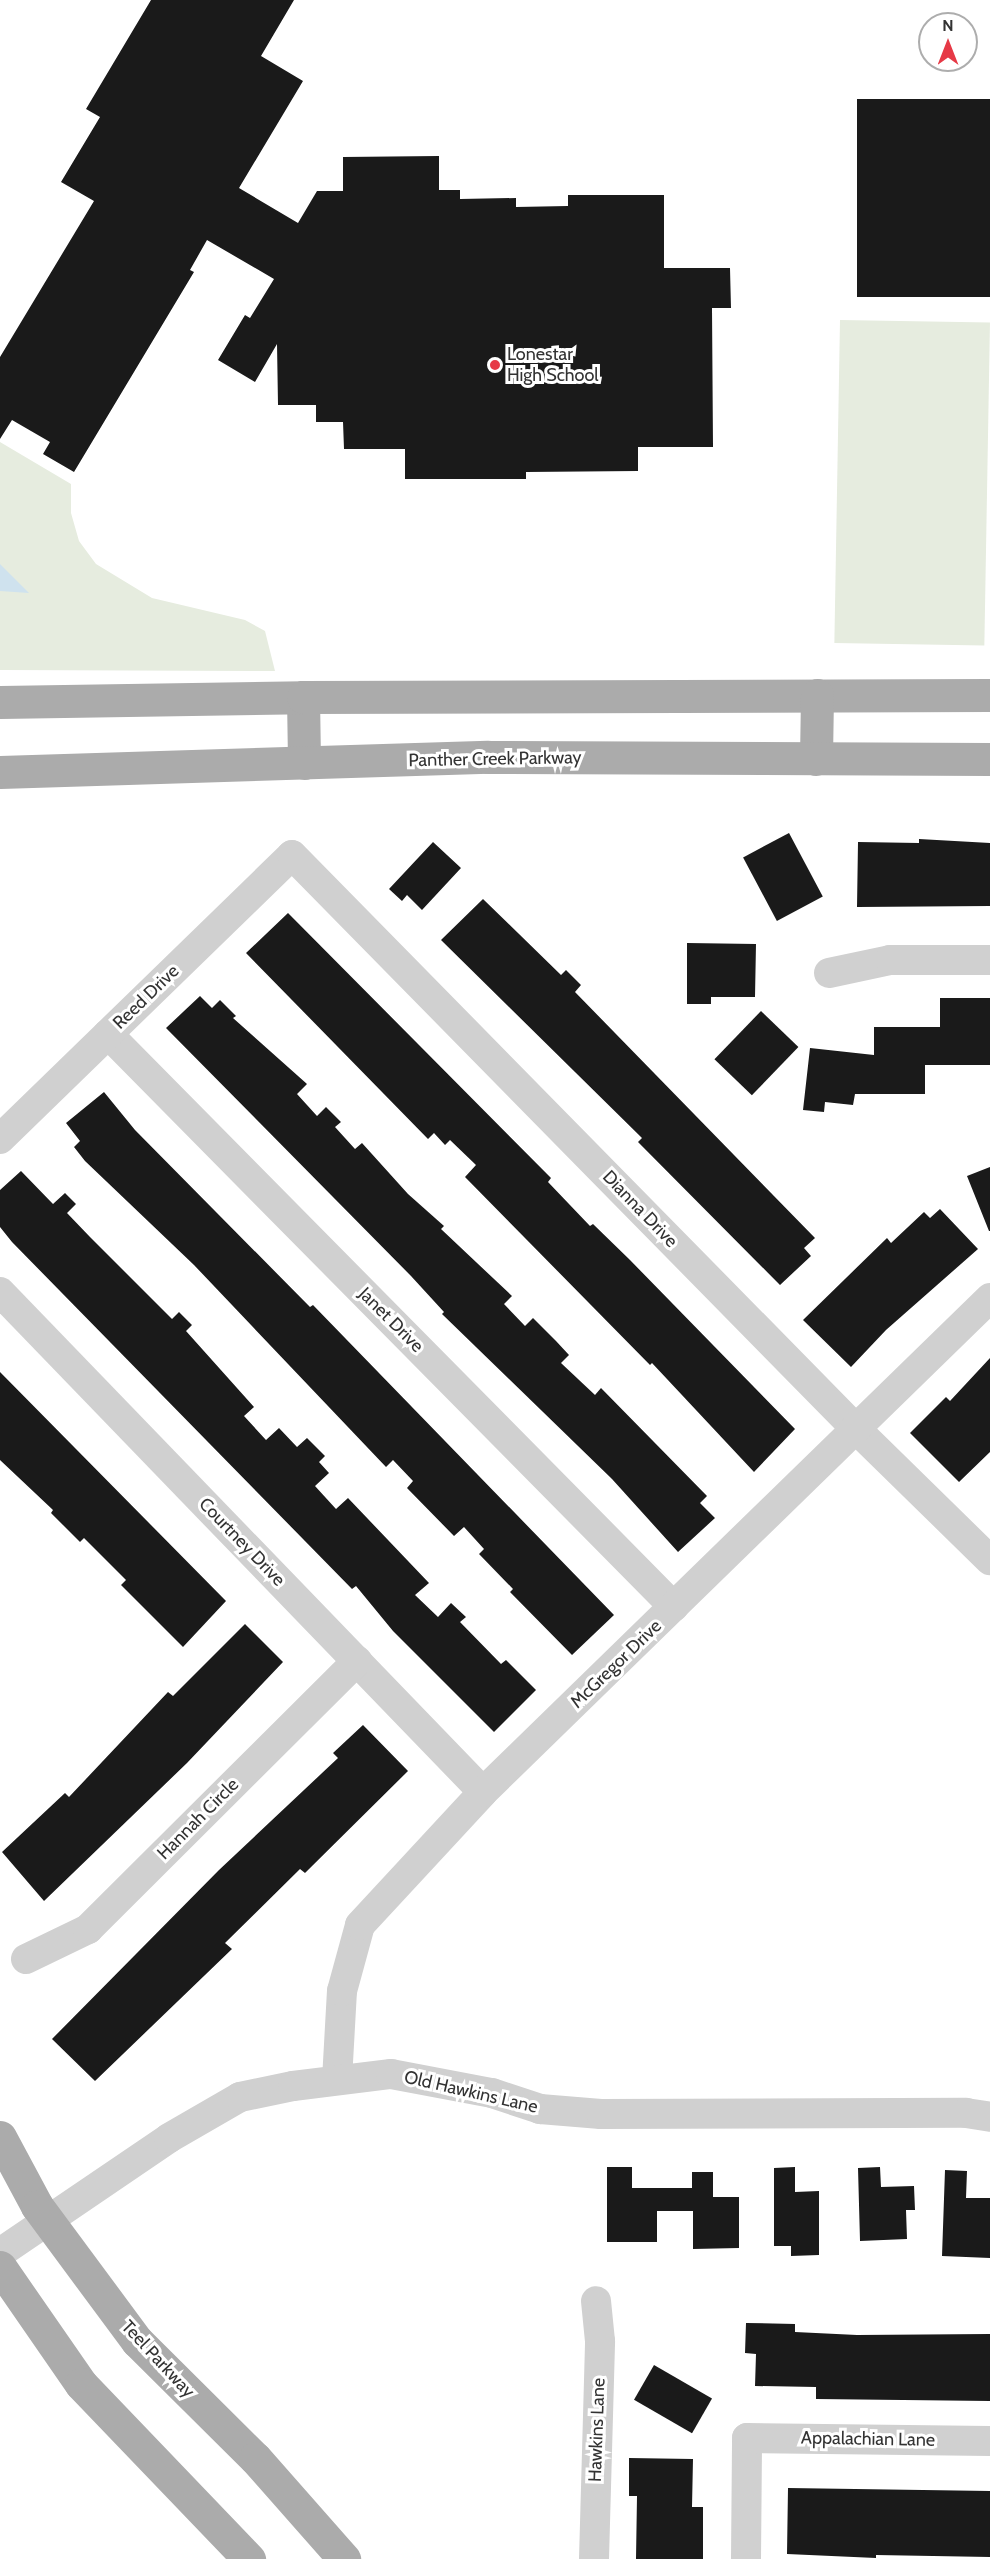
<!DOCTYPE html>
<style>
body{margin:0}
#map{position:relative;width:990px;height:2559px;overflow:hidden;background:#fff;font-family:Cabin,sans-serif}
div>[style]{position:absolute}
.green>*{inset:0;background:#e6ecdf;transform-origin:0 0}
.water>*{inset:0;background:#cfe2ee}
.building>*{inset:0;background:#1a1a1a;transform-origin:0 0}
.minor>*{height:30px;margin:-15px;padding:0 15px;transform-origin:15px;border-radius:15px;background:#d0d0d0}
.major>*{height:33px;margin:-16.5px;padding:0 16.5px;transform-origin:16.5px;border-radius:16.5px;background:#ababab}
.dots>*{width:16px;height:16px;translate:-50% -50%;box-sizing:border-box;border:3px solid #fff;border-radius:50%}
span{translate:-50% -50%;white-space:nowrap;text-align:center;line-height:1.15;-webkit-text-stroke:6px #fff;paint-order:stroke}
.poi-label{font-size:18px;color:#333}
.left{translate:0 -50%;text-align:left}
.street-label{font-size:18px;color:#333}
.north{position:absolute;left:918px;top:12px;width:60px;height:60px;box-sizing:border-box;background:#fff;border:2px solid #adadad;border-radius:50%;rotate:0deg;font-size:16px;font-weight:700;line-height:24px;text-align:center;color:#333}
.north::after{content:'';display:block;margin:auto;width:21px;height:27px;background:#e63946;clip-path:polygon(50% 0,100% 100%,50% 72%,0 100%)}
</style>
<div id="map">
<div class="green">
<i style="left:840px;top:320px;width:150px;height:323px;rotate:1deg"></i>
<i style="clip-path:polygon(0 442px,71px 484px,71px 513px,79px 541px,96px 564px,152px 598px,245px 620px,265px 631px,275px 671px,0 670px)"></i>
</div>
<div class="water">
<i style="clip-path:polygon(0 564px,29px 593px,0 591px)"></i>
</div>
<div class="building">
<i style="clip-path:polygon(151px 0,294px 0,261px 56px,303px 81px,239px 188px,298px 223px,317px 191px,343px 191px,343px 157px,439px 156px,439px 190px,460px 190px,460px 199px,516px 198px,516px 207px,568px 206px,568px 195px,664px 195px,664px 268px,730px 268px,731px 308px,712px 308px,713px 447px,638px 447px,638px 471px,526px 472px,526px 479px,405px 479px,405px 449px,344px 449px,343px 422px,316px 422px,316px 405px,278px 405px,277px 344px,255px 382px,218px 360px,245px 315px,250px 318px,274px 279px,207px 240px,190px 270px,194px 272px,74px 472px,43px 454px,50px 442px,12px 420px,0 439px,0 357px,94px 201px,61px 182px,100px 117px,86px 109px)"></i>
<i style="left:857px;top:99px;width:133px;height:198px"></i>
<i style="left:789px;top:833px;width:72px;height:52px;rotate:62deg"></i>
<i style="clip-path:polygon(919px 839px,990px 843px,990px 906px,857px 907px,858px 842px,919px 843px)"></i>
<i style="clip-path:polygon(433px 842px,461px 868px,422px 910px,407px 895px,402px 901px,389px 889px)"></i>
<i style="clip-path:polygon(483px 899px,561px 975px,566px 970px,581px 985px,575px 992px,815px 1238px,804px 1248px,811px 1256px,780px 1285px,638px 1142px,642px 1138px,441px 940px)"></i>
<i style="clip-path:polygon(288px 913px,551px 1178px,548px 1182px,590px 1226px,593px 1224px,630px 1260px,795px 1429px,754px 1472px,652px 1363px,650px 1365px,465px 1177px,476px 1165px,450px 1140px,445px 1145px,434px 1133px,428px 1139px,246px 953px)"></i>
<i style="clip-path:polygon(687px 943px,756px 944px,755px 997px,711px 997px,711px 1004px,687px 1004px)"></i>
<i style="clip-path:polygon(200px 996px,212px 1008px,220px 1000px,236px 1016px,233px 1018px,307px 1084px,297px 1094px,317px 1116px,326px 1107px,341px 1122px,335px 1127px,355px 1149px,362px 1143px,408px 1194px,444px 1226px,441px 1229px,512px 1296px,504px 1304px,525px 1326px,533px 1318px,556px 1341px,569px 1355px,561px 1363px,595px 1395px,601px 1388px,707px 1496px,700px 1503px,715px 1518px,678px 1552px,612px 1479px,442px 1314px,444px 1312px,411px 1276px,166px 1028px)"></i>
<i style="clip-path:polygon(940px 998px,990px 998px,990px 1065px,925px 1065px,925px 1094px,855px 1094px,853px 1105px,825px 1102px,824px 1112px,803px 1110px,810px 1048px,874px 1055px,874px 1027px,940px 1027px)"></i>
<i style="left:761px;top:1011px;width:52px;height:67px;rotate:44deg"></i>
<i style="clip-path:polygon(104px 1092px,135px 1130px,310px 1307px,313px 1305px,614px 1615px,572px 1655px,510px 1592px,513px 1589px,479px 1554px,484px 1549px,464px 1527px,454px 1536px,407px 1488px,413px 1481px,393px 1460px,386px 1467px,194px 1265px,85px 1161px,74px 1147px,80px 1141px,66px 1123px)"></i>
<i style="clip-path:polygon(990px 1167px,990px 1231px,989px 1231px,967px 1176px)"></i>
<i style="clip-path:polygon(21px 1171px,53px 1204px,65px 1193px,76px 1204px,67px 1213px,90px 1237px,172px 1319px,179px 1312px,192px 1325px,186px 1331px,254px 1407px,244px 1416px,266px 1440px,279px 1428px,297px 1447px,307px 1438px,325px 1456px,319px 1462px,329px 1473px,315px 1486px,336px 1509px,348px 1498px,429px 1583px,415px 1595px,438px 1617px,451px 1603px,466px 1617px,460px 1622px,501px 1664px,506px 1660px,536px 1690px,494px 1732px,393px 1631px,356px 1586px,352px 1589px,12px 1242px,0 1227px,0 1190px)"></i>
<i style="clip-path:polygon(940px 1209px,978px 1249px,886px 1330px,851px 1367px,803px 1320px,887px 1238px,891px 1243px,924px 1212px,930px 1218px)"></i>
<i style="clip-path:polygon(990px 1358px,990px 1452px,959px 1482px,910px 1433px,946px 1397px,950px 1401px)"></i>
<i style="clip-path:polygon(0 1372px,226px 1601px,183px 1647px,121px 1585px,126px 1580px,84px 1538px,80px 1542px,51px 1513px,53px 1510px,0 1460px)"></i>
<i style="clip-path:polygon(245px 1624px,283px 1662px,187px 1763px,44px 1901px,2px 1852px,65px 1793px,69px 1797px,168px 1692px,173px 1696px)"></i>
<i style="clip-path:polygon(363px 1725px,408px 1771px,305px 1873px,300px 1869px,225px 1943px,232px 1949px,95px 2081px,52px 2039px,219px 1870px,338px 1758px,333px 1753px)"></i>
<i style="clip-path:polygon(607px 2167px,632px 2167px,632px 2188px,692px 2188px,692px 2172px,713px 2172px,713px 2197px,739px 2197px,739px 2248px,693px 2249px,693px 2211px,657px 2211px,657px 2242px,607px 2242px)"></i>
<i style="clip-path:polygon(795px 2167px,795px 2192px,819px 2191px,819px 2255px,791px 2256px,791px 2246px,774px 2246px,774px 2168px)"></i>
<i style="clip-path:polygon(880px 2167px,881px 2187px,914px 2186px,915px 2210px,906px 2210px,907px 2239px,860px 2241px,858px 2168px)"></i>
<i style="clip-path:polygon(945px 2170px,967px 2171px,966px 2198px,990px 2198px,990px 2258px,942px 2256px)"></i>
<i style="clip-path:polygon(746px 2323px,795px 2324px,795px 2332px,857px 2335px,990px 2334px,990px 2401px,816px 2399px,816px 2387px,755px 2386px,756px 2354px,745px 2353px)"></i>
<i style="left:654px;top:2365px;width:67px;height:40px;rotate:30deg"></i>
<i style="clip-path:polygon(629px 2458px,693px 2459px,692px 2507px,703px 2507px,703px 2559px,636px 2559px,637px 2496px,629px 2496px)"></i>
<i style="clip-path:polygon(788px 2488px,990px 2491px,990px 2557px,876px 2555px,876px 2558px,787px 2554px)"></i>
</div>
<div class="minor">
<i style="left:829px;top:973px;width:62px;rotate:-12deg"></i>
<i style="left:890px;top:960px;width:100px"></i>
<i style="left:108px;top:1034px;width:805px;rotate:45.35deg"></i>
<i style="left:0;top:1139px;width:407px;rotate:-44.2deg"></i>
<i style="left:292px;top:855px;width:803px;rotate:45.5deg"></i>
<i style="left:855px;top:1428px;width:189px;rotate:44.4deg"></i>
<i style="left:0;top:1292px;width:695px;rotate:45.99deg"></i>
<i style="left:26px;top:1959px;width:69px;rotate:-25.8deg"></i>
<i style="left:88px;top:1929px;width:380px;rotate:-44.9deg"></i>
<i style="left:337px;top:2080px;width:89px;rotate:-86.8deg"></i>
<i style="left:342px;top:1991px;width:68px;rotate:-74.7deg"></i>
<i style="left:360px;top:1925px;width:181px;rotate:-47.2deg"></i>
<i style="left:483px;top:1792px;width:708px;rotate:-44.26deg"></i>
<i style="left:0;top:2253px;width:204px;rotate:-34.2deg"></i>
<i style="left:169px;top:2138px;width:82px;rotate:-30deg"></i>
<i style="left:240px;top:2097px;width:54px;rotate:-11.7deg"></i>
<i style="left:293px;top:2086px;width:99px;rotate:-7deg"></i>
<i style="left:391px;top:2074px;width:103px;rotate:10.7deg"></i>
<i style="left:492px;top:2093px;width:51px;rotate:18.4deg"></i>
<i style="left:540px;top:2109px;width:61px;rotate:4.7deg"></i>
<i style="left:601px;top:2114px;width:365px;rotate:-0.2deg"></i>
<i style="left:966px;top:2113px;width:24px;rotate:9deg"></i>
<i style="left:594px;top:2559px;width:218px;rotate:-88.4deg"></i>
<i style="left:600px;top:2341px;width:40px;rotate:-95.7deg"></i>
<i style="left:746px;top:2559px;width:121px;rotate:-89.5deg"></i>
<i style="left:747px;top:2438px;width:243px;rotate:0.7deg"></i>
</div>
<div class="major">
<i style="left:303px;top:697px;width:66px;rotate:89.1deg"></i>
<i style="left:0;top:702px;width:303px;rotate:-0.9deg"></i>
<i style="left:303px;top:697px;width:687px;rotate:-0.17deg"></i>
<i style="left:816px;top:759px;width:64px;rotate:-89.1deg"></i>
<i style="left:0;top:772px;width:488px;rotate:-1.8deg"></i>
<i style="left:488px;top:757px;width:502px;rotate:0.23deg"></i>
<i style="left:0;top:2137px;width:78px;rotate:61.8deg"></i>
<i style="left:37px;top:2206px;width:168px;rotate:53.5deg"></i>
<i style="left:137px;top:2341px;width:166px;rotate:44.8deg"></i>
<i style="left:255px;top:2458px;width:135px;rotate:48.6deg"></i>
<i style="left:0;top:2267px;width:142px;rotate:55.3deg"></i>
<i style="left:81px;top:2384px;width:243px;rotate:46.2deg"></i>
</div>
<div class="dots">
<i style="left:495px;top:365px;background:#e63946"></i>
</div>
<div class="poi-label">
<span class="left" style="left:507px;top:365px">Lonestar<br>High School</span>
</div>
<div class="street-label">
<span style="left:495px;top:759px;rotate:-1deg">Panther Creek Parkway</span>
<span style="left:146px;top:997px;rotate:-44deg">Reed Drive</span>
<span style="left:640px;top:1209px;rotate:46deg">Dianna Drive</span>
<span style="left:391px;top:1320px;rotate:45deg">Janet Drive</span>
<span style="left:242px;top:1542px;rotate:46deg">Courtney Drive</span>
<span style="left:616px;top:1664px;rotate:-44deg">McGregor Drive</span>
<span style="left:198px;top:1819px;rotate:-45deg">Hannah Circle</span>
<span style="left:471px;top:2092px;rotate:13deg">Old Hawkins Lane</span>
<span style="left:158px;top:2359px;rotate:47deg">Teel Parkway</span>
<span style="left:597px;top:2430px;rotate:-88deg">Hawkins Lane</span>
<span style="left:868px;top:2439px;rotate:1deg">Appalachian Lane</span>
</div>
<div class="north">N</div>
</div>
